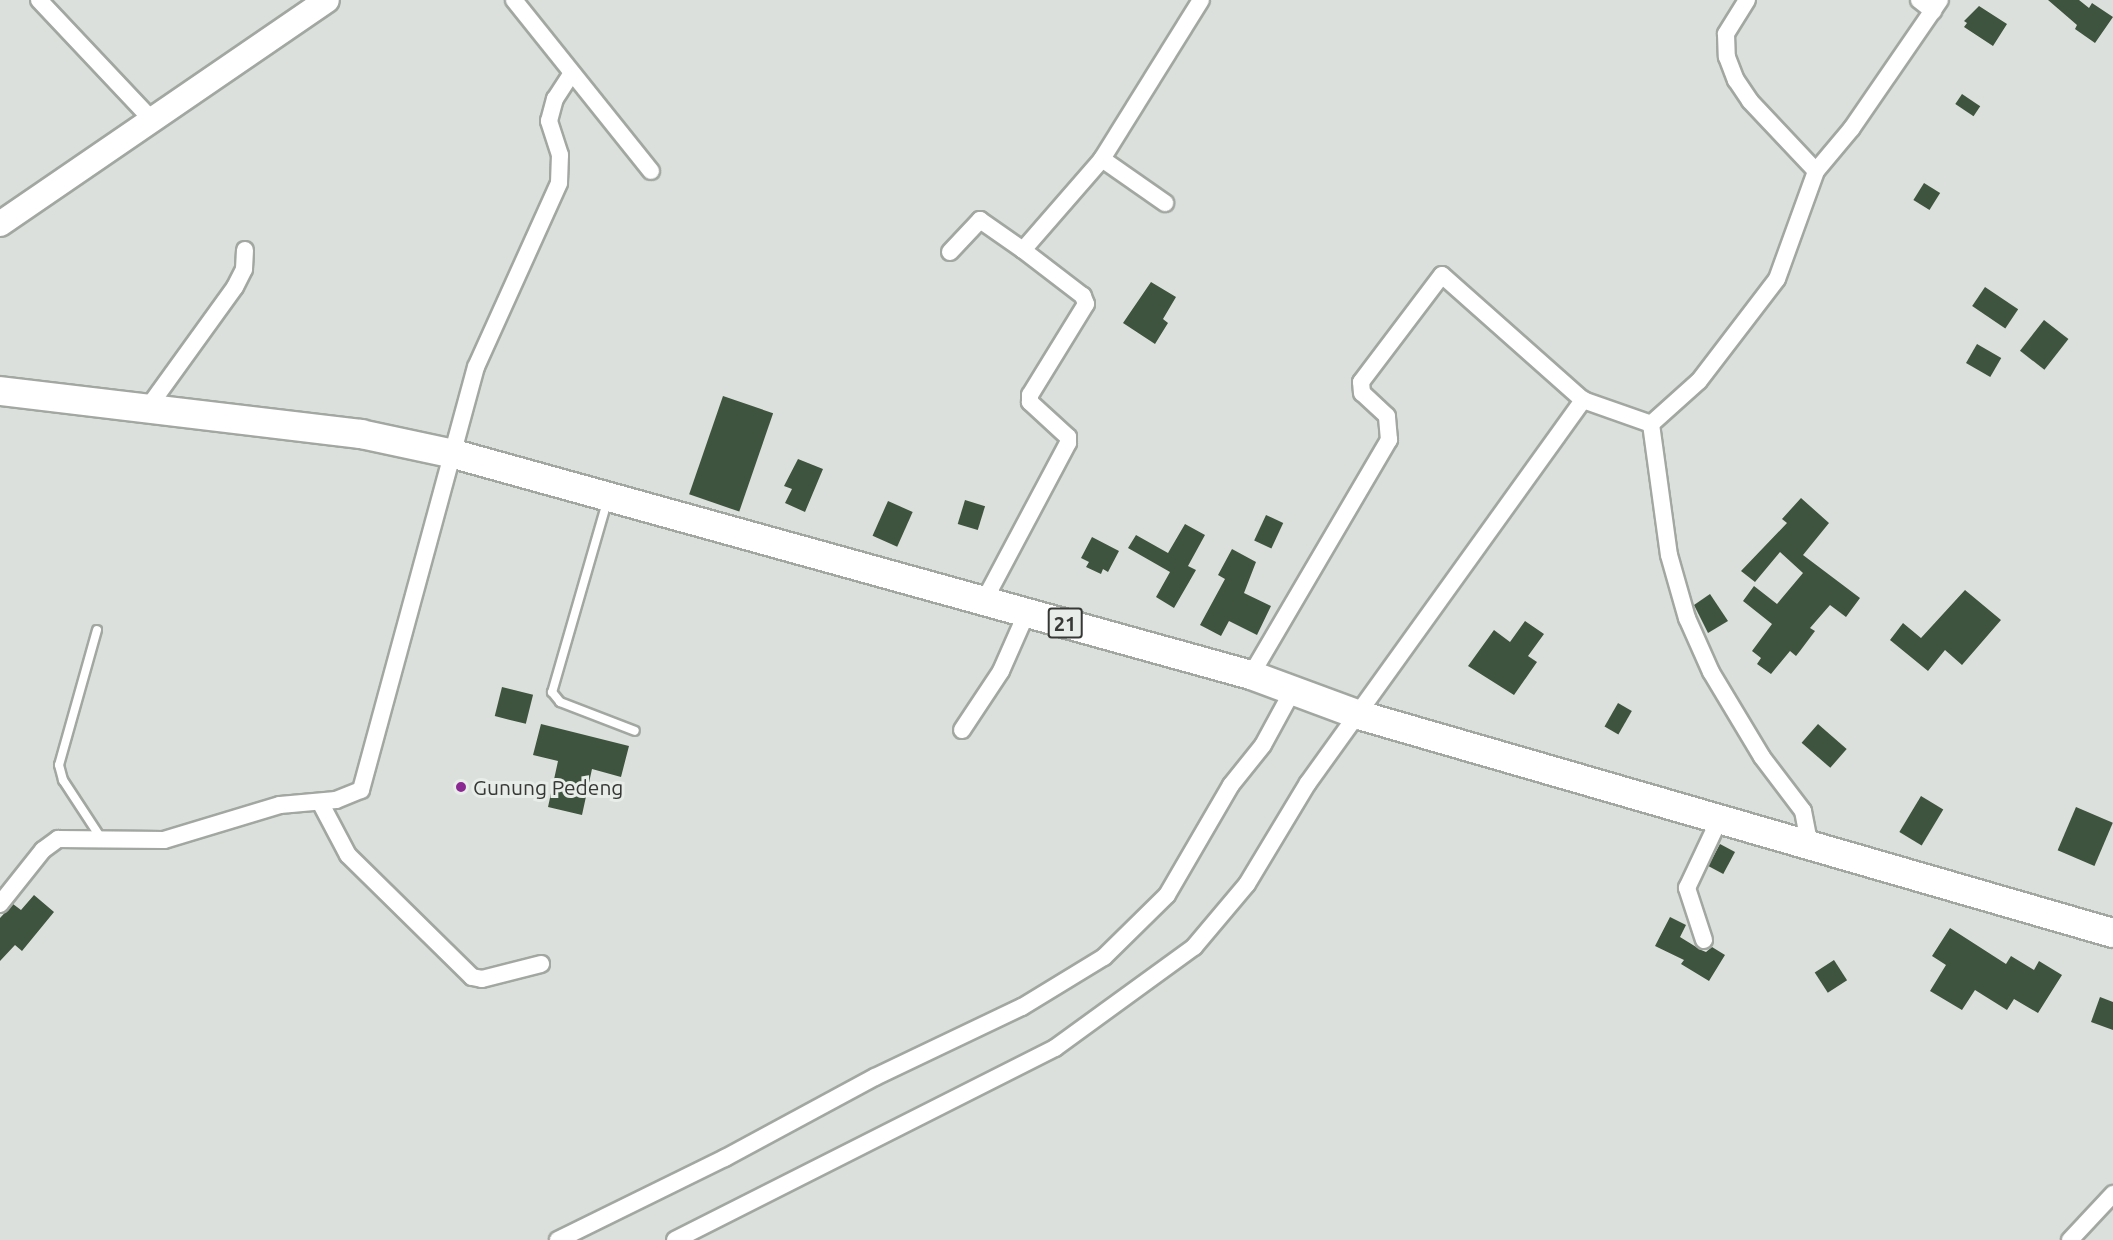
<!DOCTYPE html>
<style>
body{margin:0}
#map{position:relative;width:2113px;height:1240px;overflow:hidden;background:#dce0dc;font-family:Ubuntu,sans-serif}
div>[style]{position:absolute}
.building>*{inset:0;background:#3e543e;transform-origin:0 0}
.roads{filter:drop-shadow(2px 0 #a2a7a2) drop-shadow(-2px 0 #a2a7a2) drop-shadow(0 2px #a2a7a2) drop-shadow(0 -2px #a2a7a2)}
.service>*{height:8px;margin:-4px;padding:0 4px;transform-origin:4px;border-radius:4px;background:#fff}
.minor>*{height:16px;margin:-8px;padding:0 8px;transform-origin:8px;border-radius:8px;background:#fff}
.secondary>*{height:24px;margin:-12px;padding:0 12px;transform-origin:12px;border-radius:12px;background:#fff}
.trunk>*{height:28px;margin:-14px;padding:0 14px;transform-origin:14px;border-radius:14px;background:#fff}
.dots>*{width:16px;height:16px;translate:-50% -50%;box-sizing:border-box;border:3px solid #e9ede9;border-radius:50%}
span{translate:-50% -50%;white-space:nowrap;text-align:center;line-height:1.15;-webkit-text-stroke:6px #e9ede9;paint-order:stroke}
.shield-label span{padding:2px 4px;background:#e9ede9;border:2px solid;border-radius:4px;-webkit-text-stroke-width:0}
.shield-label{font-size:20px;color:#363836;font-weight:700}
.poi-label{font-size:21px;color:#363836}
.left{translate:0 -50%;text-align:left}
</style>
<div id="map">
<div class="building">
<i style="clip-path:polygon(2048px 0,2079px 0,2089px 8px,2092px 3px,2113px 17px,2095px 43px,2075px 29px,2077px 25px)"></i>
<i style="clip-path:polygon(1979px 6px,2007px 24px,1993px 46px,1964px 27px,1967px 23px,1964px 21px)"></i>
<i style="left:1962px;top:94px;width:22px;height:12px;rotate:34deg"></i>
<i style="left:1924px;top:183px;width:19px;height:20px;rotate:32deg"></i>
<i style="clip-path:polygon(1151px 282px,1176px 297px,1163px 319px,1168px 323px,1155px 344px,1123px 323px)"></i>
<i style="left:1985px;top:287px;width:40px;height:23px;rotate:34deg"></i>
<i style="left:2044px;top:320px;width:31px;height:39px;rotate:38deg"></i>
<i style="left:1977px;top:344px;width:28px;height:22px;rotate:30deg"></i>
<i style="left:723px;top:396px;width:53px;height:104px;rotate:19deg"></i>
<i style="clip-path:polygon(798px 459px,823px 469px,805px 512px,785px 503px,792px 489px,784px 486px)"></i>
<i style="clip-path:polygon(1801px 498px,1829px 523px,1803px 555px,1860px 598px,1846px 617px,1830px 605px,1810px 628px,1815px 631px,1800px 651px,1796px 656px,1790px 651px,1771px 674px,1757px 664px,1761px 658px,1752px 651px,1772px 624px,1743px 601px,1754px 586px,1777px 604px,1803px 573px,1780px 552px,1755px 582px,1741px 571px,1787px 523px,1782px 519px)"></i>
<i style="left:965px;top:500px;width:21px;height:25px;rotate:17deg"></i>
<i style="left:888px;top:501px;width:27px;height:38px;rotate:24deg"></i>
<i style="left:1266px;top:515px;width:19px;height:28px;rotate:25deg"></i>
<i style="clip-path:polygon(1185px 524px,1205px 535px,1188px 566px,1196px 570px,1174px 608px,1156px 597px,1170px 572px,1128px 548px,1136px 535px,1168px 553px)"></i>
<i style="clip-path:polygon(1092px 537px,1119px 551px,1108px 572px,1103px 569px,1101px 574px,1086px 567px,1089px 562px,1081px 558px)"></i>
<i style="clip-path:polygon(1232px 549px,1256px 562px,1244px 593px,1271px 606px,1257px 635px,1229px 621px,1221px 636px,1200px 625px,1225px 579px,1218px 575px)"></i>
<i style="clip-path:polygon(1965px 590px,2001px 620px,1962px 665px,1945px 650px,1928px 671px,1890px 640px,1903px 623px,1921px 638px)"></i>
<i style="clip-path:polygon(1710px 594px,1728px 621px,1708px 633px,1694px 605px)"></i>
<i style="clip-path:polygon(1525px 621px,1544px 634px,1528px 656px,1537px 662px,1514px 695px,1468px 666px,1494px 630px,1510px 642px)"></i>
<i style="left:502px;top:687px;width:32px;height:30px;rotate:14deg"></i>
<i style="left:1618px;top:703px;width:16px;height:27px;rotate:30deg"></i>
<i style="clip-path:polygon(541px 724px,629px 746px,621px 777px,592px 769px,582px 815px,548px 807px,558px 761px,533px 755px)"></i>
<i style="left:1818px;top:724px;width:38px;height:25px;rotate:41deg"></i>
<i style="left:1921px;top:796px;width:26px;height:42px;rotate:31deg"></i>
<i style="left:2076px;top:807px;width:40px;height:47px;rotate:23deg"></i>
<i style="left:1720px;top:844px;width:17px;height:25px;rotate:28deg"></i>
<i style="clip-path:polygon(34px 895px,54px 912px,22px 951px,15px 945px,0 961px,0 918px,13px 904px,21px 910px)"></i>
<i style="clip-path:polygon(1670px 917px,1686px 925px,1680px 937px,1701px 950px,1706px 952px,1712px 947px,1725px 955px,1709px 981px,1681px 964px,1684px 960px,1655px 946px)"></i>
<i style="clip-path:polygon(1950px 928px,2006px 964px,2011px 956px,2034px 970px,2039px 961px,2062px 975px,2038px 1013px,2014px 999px,2007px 1010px,1975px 990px,1962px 1010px,1930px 991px,1946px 965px,1932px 956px)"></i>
<i style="left:1834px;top:960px;width:24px;height:23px;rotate:57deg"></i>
<i style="clip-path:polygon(2100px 997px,2113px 1002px,2113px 1030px,2091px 1022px)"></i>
</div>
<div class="roads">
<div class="service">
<i style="left:607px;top:502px;width:198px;rotate:106.1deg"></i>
<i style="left:552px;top:692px;width:13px;rotate:51deg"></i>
<i style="left:560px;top:702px;width:80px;rotate:21.1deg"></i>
<i style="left:97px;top:630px;width:140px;rotate:105.7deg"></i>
<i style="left:59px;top:765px;width:16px;rotate:75deg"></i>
<i style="left:63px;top:780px;width:69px;rotate:56.8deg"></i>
</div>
<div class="minor">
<i style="left:39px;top:0;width:168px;rotate:46.7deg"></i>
<i style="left:514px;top:0;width:219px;rotate:51.3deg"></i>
<i style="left:1747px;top:0;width:40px;rotate:122deg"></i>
<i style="left:1726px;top:34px;width:23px;rotate:88deg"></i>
<i style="left:1727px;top:57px;width:25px;rotate:69deg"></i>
<i style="left:1736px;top:80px;width:25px;rotate:56deg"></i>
<i style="left:1750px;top:101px;width:96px;rotate:46.7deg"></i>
<i style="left:1919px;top:0;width:18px;rotate:38deg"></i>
<i style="left:1102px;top:159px;width:77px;rotate:34.9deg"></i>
<i style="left:950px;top:252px;width:44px;rotate:-46.8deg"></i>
<i style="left:980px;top:220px;width:52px;rotate:34.9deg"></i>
<i style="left:147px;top:409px;width:150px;rotate:-54.2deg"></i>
<i style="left:235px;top:287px;width:20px;rotate:-63deg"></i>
<i style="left:244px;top:269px;width:19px;rotate:-87deg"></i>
<i style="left:1651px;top:424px;width:64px;rotate:-41.9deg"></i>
<i style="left:1699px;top:381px;width:128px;rotate:-52.6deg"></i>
<i style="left:1777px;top:279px;width:115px;rotate:-70.1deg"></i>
<i style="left:1816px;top:171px;width:56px;rotate:-50.1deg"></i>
<i style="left:1852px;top:128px;width:155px;rotate:-55.5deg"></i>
<i style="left:985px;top:599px;width:177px;rotate:-62deg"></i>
<i style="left:1068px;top:443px;width:6px;rotate:-90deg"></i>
<i style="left:1068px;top:437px;width:52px;rotate:-137.4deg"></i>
<i style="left:1030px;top:402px;width:7px;rotate:-90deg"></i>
<i style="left:1030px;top:395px;width:107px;rotate:-58.4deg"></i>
<i style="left:1086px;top:304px;width:9px;rotate:-111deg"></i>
<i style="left:1083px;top:296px;width:76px;rotate:-142.5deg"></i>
<i style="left:1023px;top:250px;width:121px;rotate:-49deg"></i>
<i style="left:1102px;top:159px;width:187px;rotate:-58.1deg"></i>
<i style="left:1251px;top:675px;width:273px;rotate:-59.6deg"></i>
<i style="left:1389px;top:440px;width:24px;rotate:-95deg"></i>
<i style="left:1387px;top:416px;width:34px;rotate:-137deg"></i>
<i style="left:1362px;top:393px;width:11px;rotate:-95deg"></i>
<i style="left:1361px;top:382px;width:134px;rotate:-52.9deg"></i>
<i style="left:1442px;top:275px;width:188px;rotate:41.6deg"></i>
<i style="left:962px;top:730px;width:71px;rotate:-56.5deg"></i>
<i style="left:1001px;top:671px;width:64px;rotate:-66.2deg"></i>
<i style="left:320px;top:802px;width:60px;rotate:62.2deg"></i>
<i style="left:348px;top:855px;width:174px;rotate:44.5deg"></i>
<i style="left:472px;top:977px;width:10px;rotate:11deg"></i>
<i style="left:482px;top:979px;width:61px;rotate:-14.3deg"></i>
<i style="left:0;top:904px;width:69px;rotate:-51.5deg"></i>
<i style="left:43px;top:850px;width:19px;rotate:-36deg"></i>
<i style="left:58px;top:839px;width:106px;rotate:0.5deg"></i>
<i style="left:164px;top:840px;width:121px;rotate:-16.8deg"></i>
<i style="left:280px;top:805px;width:56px;rotate:-5.1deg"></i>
<i style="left:336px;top:800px;width:27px;rotate:-22deg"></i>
<i style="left:361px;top:790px;width:438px;rotate:-74.8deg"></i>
<i style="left:476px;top:367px;width:202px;rotate:-65.7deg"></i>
<i style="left:559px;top:183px;width:28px;rotate:-88deg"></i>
<i style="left:560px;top:155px;width:36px;rotate:-108deg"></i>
<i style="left:549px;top:121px;width:23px;rotate:-75deg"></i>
<i style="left:555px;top:99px;width:31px;rotate:-57deg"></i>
<i style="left:1704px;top:940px;width:55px;rotate:-108.1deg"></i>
<i style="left:1687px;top:888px;width:75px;rotate:-64.8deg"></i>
<i style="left:558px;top:1240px;width:186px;rotate:-26.2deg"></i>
<i style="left:725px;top:1158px;width:170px;rotate:-28.4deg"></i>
<i style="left:875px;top:1077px;width:163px;rotate:-25.5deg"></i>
<i style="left:1022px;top:1007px;width:96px;rotate:-31.4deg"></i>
<i style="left:1104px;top:957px;width:88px;rotate:-44.5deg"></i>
<i style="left:1167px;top:895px;width:127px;rotate:-59.8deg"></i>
<i style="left:1231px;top:785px;width:51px;rotate:-51.3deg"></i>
<i style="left:1263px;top:745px;width:63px;rotate:-61.4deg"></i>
<i style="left:675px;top:1240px;width:426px;rotate:-26.8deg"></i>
<i style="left:1055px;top:1048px;width:172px;rotate:-36deg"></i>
<i style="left:1194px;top:947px;width:82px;rotate:-49.9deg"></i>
<i style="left:1247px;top:884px;width:118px;rotate:-58.9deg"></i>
<i style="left:1308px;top:783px;width:472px;rotate:-54.3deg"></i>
<i style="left:1583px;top:400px;width:72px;rotate:19.4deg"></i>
<i style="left:1651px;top:424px;width:132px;rotate:82.2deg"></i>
<i style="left:1669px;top:555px;width:66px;rotate:74.1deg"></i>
<i style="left:1687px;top:618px;width:59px;rotate:66deg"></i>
<i style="left:1711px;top:672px;width:99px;rotate:59deg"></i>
<i style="left:1762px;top:757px;width:68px;rotate:52.8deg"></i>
<i style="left:1803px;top:811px;width:33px;rotate:79deg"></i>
<i style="left:2070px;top:1240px;width:63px;rotate:-46.9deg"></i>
</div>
<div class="secondary">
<i style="left:0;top:224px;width:396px;rotate:-34.4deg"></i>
</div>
<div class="trunk">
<i style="left:0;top:391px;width:364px;rotate:6.8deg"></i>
<i style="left:361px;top:434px;width:95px;rotate:12.1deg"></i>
<i style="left:454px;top:454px;width:827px;rotate:15.5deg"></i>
<i style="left:1251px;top:675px;width:115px;rotate:20.3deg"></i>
<i style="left:1359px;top:715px;width:785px;rotate:16.13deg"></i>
</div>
</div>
<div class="dots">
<i style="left:461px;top:787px;background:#8b2992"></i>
</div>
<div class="shield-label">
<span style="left:1065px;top:623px">21</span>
</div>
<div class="poi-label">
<span class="left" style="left:473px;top:787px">Gunung Pedeng</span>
</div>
</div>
